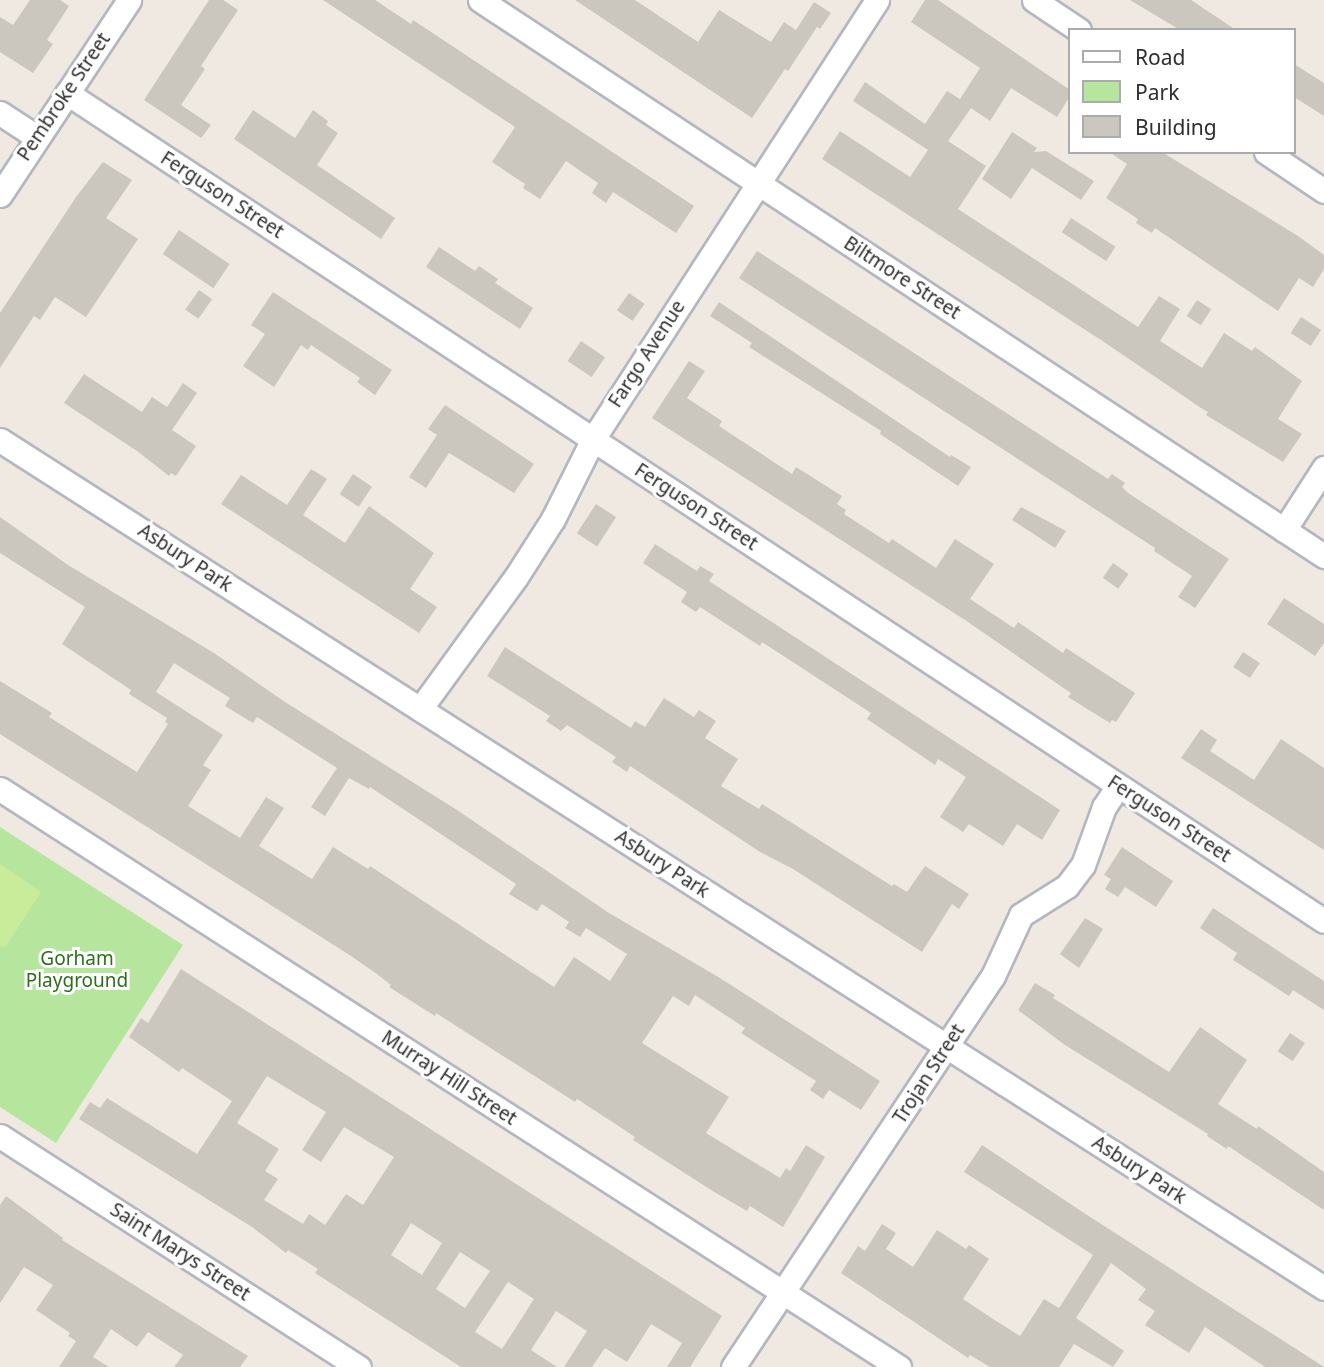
<!DOCTYPE html>
<style>
body{margin:0}
#map{position:relative;width:1324px;height:1367px;overflow:hidden;background:#efe9e1;font-family:"Noto Sans",sans-serif}
div>[style]{position:absolute}
.green>*{inset:0;background:#b6e59e}
.pitch>*{inset:0;background:#c9ec9a}
.building>*{inset:0;background:#cbc7bf;transform-origin:0 0}
.roads{filter:drop-shadow(2px 0 #b4b7c1) drop-shadow(-2px 0 #b4b7c1) drop-shadow(0 2px #b4b7c1) drop-shadow(0 -2px #b4b7c1)}
.minor>*{height:23px;margin:-11.5px;padding:0 11.5px;transform-origin:11.5px;border-radius:11.5px;background:#fff}
span{translate:-50% -50%;white-space:nowrap;text-align:center;line-height:1.15;-webkit-text-stroke:6px #fff;paint-order:stroke}
.street-label{font-size:19px;color:#2e2e2e}
.park-label{font-size:19px;color:#2c6e1b}
.legend{position:absolute;left:1068px;top:28px;width:228px;height:126px;box-sizing:border-box;background:#fff;border:2px solid #ababab;margin:0;padding:9px 12px;list-style:none;font-size:21px;color:#2e2e2e}
.legend li{display:flex;align-items:center;gap:14px;height:35px}
.legend b{width:35px;border:2px solid #ababab}
</style>
<div id="map">
<div class="green">
<i style="clip-path:polygon(0 827px,183px 945px,56px 1143px,0 1107px)"></i>
</div>
<div class="pitch">
<i style="clip-path:polygon(0 864px,41px 892px,6px 946px,0 947px)"></i>
</div>
<div class="building">
<i style="clip-path:polygon(30px 0,60px 0,69px 6px,47px 40px,53px 44px,33px 73px,0 52px,0 17px,13px 25px)"></i>
<i style="clip-path:polygon(209px 0,223px 0,238px 10px,201px 66px,205px 69px,181px 105px,211px 125px,201px 138px,144px 100px)"></i>
<i style="clip-path:polygon(323px 0,375px 0,411px 24px,413px 20px,694px 206px,676px 233px,613px 192px,606px 203px,592px 193px,598px 183px,566px 161px,540px 199px,523px 188px,525px 184px,492px 162px,515px 127px)"></i>
<i style="clip-path:polygon(575px 0,635px 0,698px 42px,719px 10px,771px 42px,784px 22px,796px 30px,814px 2px,831px 13px,820px 29px,817px 27px,788px 71px,785px 69px,752px 118px)"></i>
<i style="clip-path:polygon(925px 0,938px 0,1070px 90px,1070px 96px,1057px 117px,1011px 88px,990px 121px,971px 108px,948px 141px,986px 166px,958px 209px,1138px 327px,1159px 296px,1180px 309px,1160px 341px,1202px 368px,1224px 333px,1252px 351px,1255px 347px,1302px 381px,1278px 419px,1302px 434px,1283px 462px,1206px 415px,1208px 412px,1201px 408px,1107px 344px,822px 159px,840px 131px,910px 177px,928px 150px,853px 101px,865px 82px,925px 124px,947px 91px,960px 99px,980px 68px,911px 22px)"></i>
<i style="clip-path:polygon(1130px 0,1191px 0,1236px 30px,1180px 30px)"></i>
<i style="clip-path:polygon(1294px 64px,1324px 83px,1324px 116px,1294px 97px)"></i>
<i style="clip-path:polygon(253px 110px,295px 138px,313px 110px,328px 121px,326px 125px,338px 133px,317px 165px,395px 218px,381px 239px,234px 139px)"></i>
<i style="clip-path:polygon(1012px 132px,1037px 148px,1034px 152px,1046px 151px,1094px 181px,1081px 200px,1032px 168px,1011px 199px,982px 179px)"></i>
<i style="clip-path:polygon(1109px 152px,1162px 152px,1298px 236px,1324px 255px,1324px 269px,1313px 287px,1299px 278px,1278px 311px,1155px 228px,1152px 233px,1136px 223px,1138px 219px,1106px 198px,1127px 164px)"></i>
<i style="clip-path:polygon(103px 162px,132px 180px,106px 218px,138px 239px,86px 317px,55px 297px,40px 320px,34px 316px,0 368px,0 313px,76px 197px)"></i>
<i style="left:1071px;top:218px;width:53px;height:17px;rotate:33deg"></i>
<i style="left:179px;top:230px;width:61px;height:29px;rotate:34deg"></i>
<i style="clip-path:polygon(439px 247px,475px 271px,479px 266px,498px 279px,495px 283px,533px 308px,520px 329px,426px 267px)"></i>
<i style="clip-path:polygon(757px 251px,1108px 479px,1112px 474px,1125px 483px,1122px 487px,1128px 493px,1229px 559px,1195px 608px,1178px 597px,1192px 576px,1154px 551px,1155px 548px,739px 278px)"></i>
<i style="left:199px;top:290px;width:16px;height:24px;rotate:35deg"></i>
<i style="clip-path:polygon(273px 292px,392px 370px,375px 395px,357px 382px,360px 378px,311px 345px,308px 350px,301px 345px,274px 387px,243px 366px,265px 334px,251px 325px)"></i>
<i style="left:629px;top:293px;width:19px;height:21px;rotate:35deg"></i>
<i style="left:1197px;top:300px;width:17px;height:19px;rotate:33deg"></i>
<i style="clip-path:polygon(719px 302px,950px 457px,951px 455px,971px 467px,958px 486px,880px 434px,881px 431px,749px 347px,752px 343px,710px 316px)"></i>
<i style="left:1301px;top:317px;width:24px;height:19px;rotate:33deg"></i>
<i style="left:581px;top:341px;width:29px;height:24px;rotate:34deg"></i>
<i style="clip-path:polygon(689px 361px,705px 371px,687px 398px,722px 421px,719px 426px,792px 474px,796px 467px,842px 496px,837px 504px,846px 510px,844px 514px,889px 543px,892px 539px,936px 568px,955px 539px,994px 564px,970px 599px,1014px 628px,1018px 622px,1063px 653px,1066px 648px,1135px 693px,1116px 722px,1112px 720px,1110px 723px,1068px 697px,1071px 693px,1065px 689px,968px 622px,652px 418px)"></i>
<i style="clip-path:polygon(84px 374px,142px 412px,152px 397px,167px 407px,183px 383px,197px 393px,172px 430px,196px 446px,176px 476px,171px 473px,169px 476px,137px 451px,64px 403px)"></i>
<i style="clip-path:polygon(445px 405px,534px 464px,514px 493px,449px 453px,426px 488px,409px 477px,437px 435px,428px 429px)"></i>
<i style="clip-path:polygon(311px 469px,327px 479px,303px 515px,345px 543px,369px 506px,434px 553px,410px 589px,437px 607px,419px 633px,221px 504px,241px 475px,287px 505px)"></i>
<i style="left:353px;top:474px;width:23px;height:24px;rotate:34deg"></i>
<i style="left:596px;top:504px;width:24px;height:35px;rotate:33deg"></i>
<i style="clip-path:polygon(1021px 507px,1066px 531px,1055px 548px,1012px 520px)"></i>
<i style="clip-path:polygon(evenodd,0 517px,68px 565px,214px 653px,285px 702px,457px 810px,609px 913px,720px 978px,880px 1081px,861px 1110px,829px 1090px,823px 1099px,810px 1090px,816px 1081px,741px 1033px,745px 1028px,695px 995px,689px 1006px,673px 996px,642px 1043px,729px 1097px,706px 1133px,780px 1178px,786px 1168px,790px 1171px,806px 1145px,825px 1157px,783px 1227px,750px 1206px,747px 1211px,711px 1190px,633px 1140px,635px 1137px,620px 1127px,577px 1099px,575px 1102px,436px 1013px,435px 1016px,389px 987px,391px 985px,377px 974px,348px 954px,0 734px,0 681px,52px 713px,49px 717px,137px 772px,168px 724px,165px 722px,167px 718px,129px 694px,131px 690px,62px 644px,85px 607px,0 553px,0 517px,174px 663px,230px 698px,225px 706px,253px 723px,257px 717px,337px 768px,311px 807px,325px 816px,349px 778px,369px 789px,370px 787px,516px 884px,509px 894px,537px 911px,542px 904px,569px 922px,565px 928px,580px 937px,586px 928px,627px 954px,610px 981px,574px 957px,554px 987px,370px 866px,368px 869px,333px 847px,312px 879px,259px 846px,284px 808px,266px 797px,240px 838px,188px 806px,211px 770px,203px 765px,223px 735px,156px 692px,174px 663px)"></i>
<i style="clip-path:polygon(655px 544px,697px 571px,700px 566px,714px 574px,709px 581px,1060px 810px,1042px 840px,1017px 824px,1003px 846px,969px 824px,963px 832px,940px 817px,966px 777px,938px 759px,935px 765px,867px 719px,871px 713px,762px 642px,760px 646px,700px 607px,696px 612px,681px 602px,687px 592px,643px 563px)"></i>
<i style="left:1113px;top:563px;width:19px;height:18px;rotate:35deg"></i>
<i style="clip-path:polygon(1284px 598px,1324px 624px,1324px 643px,1315px 656px,1267px 624px)"></i>
<i style="clip-path:polygon(505px 647px,631px 728px,635px 721px,645px 727px,664px 698px,694px 717px,699px 710px,716px 721px,705px 738px,738px 759px,721px 786px,759px 809px,762px 804px,892px 886px,894px 884px,907px 892px,925px 866px,969px 894px,959px 909px,952px 904px,922px 952px,793px 869px,760px 852px,630px 766px,627px 772px,612px 762px,616px 757px,567px 725px,561px 731px,546px 721px,550px 716px,487px 676px)"></i>
<i style="left:1243px;top:652px;width:20px;height:18px;rotate:33deg"></i>
<i style="clip-path:polygon(1201px 729px,1217px 740px,1210px 751px,1254px 780px,1281px 739px,1324px 768px,1324px 850px,1181px 758px)"></i>
<i style="clip-path:polygon(1122px 847px,1173px 881px,1156px 907px,1125px 887px,1118px 897px,1105px 889px,1111px 879px,1104px 875px)"></i>
<i style="clip-path:polygon(1213px 908px,1324px 981px,1324px 1010px,1293px 990px,1289px 996px,1233px 960px,1237px 953px,1200px 928px)"></i>
<i style="clip-path:polygon(1085px 918px,1103px 929px,1079px 968px,1060px 954px)"></i>
<i style="clip-path:polygon(evenodd,181px 969px,722px 1316px,690px 1367px,667px 1367px,682px 1343px,651px 1324px,627px 1362px,605px 1348px,592px 1367px,564px 1367px,587px 1331px,556px 1311px,531px 1350px,557px 1367px,461px 1367px,315px 1273px,318px 1269px,288px 1250px,286px 1253px,252px 1227px,79px 1119px,90px 1102px,100px 1108px,107px 1098px,197px 1154px,232px 1101px,182px 1068px,179px 1072px,129px 1037px,141px 1018px,148px 1023px,181px 969px,267px 1076px,326px 1112px,302px 1150px,321px 1162px,344px 1127px,394px 1157px,363px 1205px,346px 1194px,325px 1225px,309px 1214px,303px 1224px,264px 1200px,278px 1179px,265px 1171px,279px 1149px,237px 1123px,267px 1076px,181px 969px,411px 1223px,442px 1243px,422px 1275px,391px 1255px,411px 1223px,181px 969px,460px 1252px,490px 1271px,465px 1308px,436px 1289px,460px 1252px,181px 969px,508px 1282px,534px 1299px,502px 1349px,475px 1332px,508px 1282px)"></i>
<i style="clip-path:polygon(1035px 983px,1055px 995px,1053px 998px,1169px 1072px,1200px 1027px,1247px 1060px,1218px 1104px,1257px 1129px,1258px 1126px,1324px 1172px,1324px 1210px,1228px 1146px,1227px 1149px,1207px 1136px,1208px 1134px,1065px 1045px,1018px 1010px)"></i>
<i style="left:1290px;top:1033px;width:18px;height:22px;rotate:34deg"></i>
<i style="clip-path:polygon(982px 1145px,1084px 1213px,1324px 1367px,1265px 1367px,1205px 1327px,1189px 1353px,1145px 1325px,1155px 1311px,1138px 1300px,1146px 1289px,1111px 1263px,1076px 1318px,1124px 1351px,1113px 1367px,1074px 1344px,1059px 1367px,990px 1367px,970px 1355px,968px 1358px,841px 1273px,858px 1246px,865px 1251px,882px 1224px,896px 1233px,886px 1249px,913px 1267px,937px 1230px,966px 1249px,969px 1245px,989px 1259px,963px 1299px,993px 1319px,1020px 1336px,1044px 1299px,1059px 1308px,1093px 1255px,964px 1172px)"></i>
<i style="clip-path:polygon(6px 1196px,63px 1238px,62px 1240px,248px 1356px,240px 1367px,174px 1367px,183px 1355px,148px 1332px,137px 1347px,111px 1329px,93px 1357px,109px 1367px,59px 1367px,76px 1341px,68px 1336px,70px 1333px,36px 1310px,53px 1285px,24px 1267px,0 1303px,0 1205px)"></i>
</div>
<div class="roads">
<div class="minor">
<i style="left:480px;top:0;width:1011px;rotate:33.38deg"></i>
<i style="left:1034px;top:0;width:54px;rotate:33.7deg"></i>
<i style="left:67px;top:93px;width:1505px;rotate:33.37deg"></i>
<i style="left:0;top:113px;width:45px;rotate:33.3deg"></i>
<i style="left:1266px;top:152px;width:70px;rotate:33.9deg"></i>
<i style="left:0;top:195px;width:234px;rotate:-56.5deg"></i>
<i style="left:0;top:440px;width:1572px;rotate:32.64deg"></i>
<i style="left:1284px;top:530px;width:74px;rotate:-57.2deg"></i>
<i style="left:420px;top:709px;width:163px;rotate:-54deg"></i>
<i style="left:516px;top:577px;width:69px;rotate:-57.5deg"></i>
<i style="left:553px;top:519px;width:89px;rotate:-63.4deg"></i>
<i style="left:593px;top:439px;width:523px;rotate:-57.1deg"></i>
<i style="left:0;top:789px;width:1069px;rotate:32.74deg"></i>
<i style="left:0;top:1136px;width:427px;rotate:32.8deg"></i>
<i style="left:733px;top:1367px;width:470px;rotate:-56.4deg"></i>
<i style="left:993px;top:976px;width:67px;rotate:-65.3deg"></i>
<i style="left:1021px;top:915px;width:54px;rotate:-32.2deg"></i>
<i style="left:1067px;top:886px;width:26px;rotate:-53deg"></i>
<i style="left:1083px;top:865px;width:62px;rotate:-70.1deg"></i>
<i style="left:1104px;top:807px;width:25px;rotate:-56deg"></i>
</div>
</div>
<div class="street-label">
<span style="left:64px;top:97px;rotate:-56deg">Pembroke Street</span>
<span style="left:222px;top:195px;rotate:33deg">Ferguson Street</span>
<span style="left:902px;top:278px;rotate:33deg">Biltmore Street</span>
<span style="left:647px;top:354px;rotate:-57deg">Fargo Avenue</span>
<span style="left:696px;top:507px;rotate:33deg">Ferguson Street</span>
<span style="left:185px;top:558px;rotate:33deg">Asbury Park</span>
<span style="left:1169px;top:819px;rotate:33deg">Ferguson Street</span>
<span style="left:662px;top:864px;rotate:33deg">Asbury Park</span>
<span style="left:929px;top:1074px;rotate:-57deg">Trojan Street</span>
<span style="left:449px;top:1078px;rotate:33deg">Murray Hill Street</span>
<span style="left:1139px;top:1170px;rotate:33deg">Asbury Park</span>
<span style="left:180px;top:1252px;rotate:33deg">Saint Marys Street</span>
</div>
<div class="park-label">
<span style="left:77px;top:970px">Gorham<br>Playground</span>
</div>
<ul class="legend">
<li><b style="height:9px;background:#fff"></b>Road</li>
<li><b style="height:19px;background:#b6e59e"></b>Park</li>
<li><b style="height:19px;background:#cbc7bf"></b>Building</li>
</ul>
</div>
